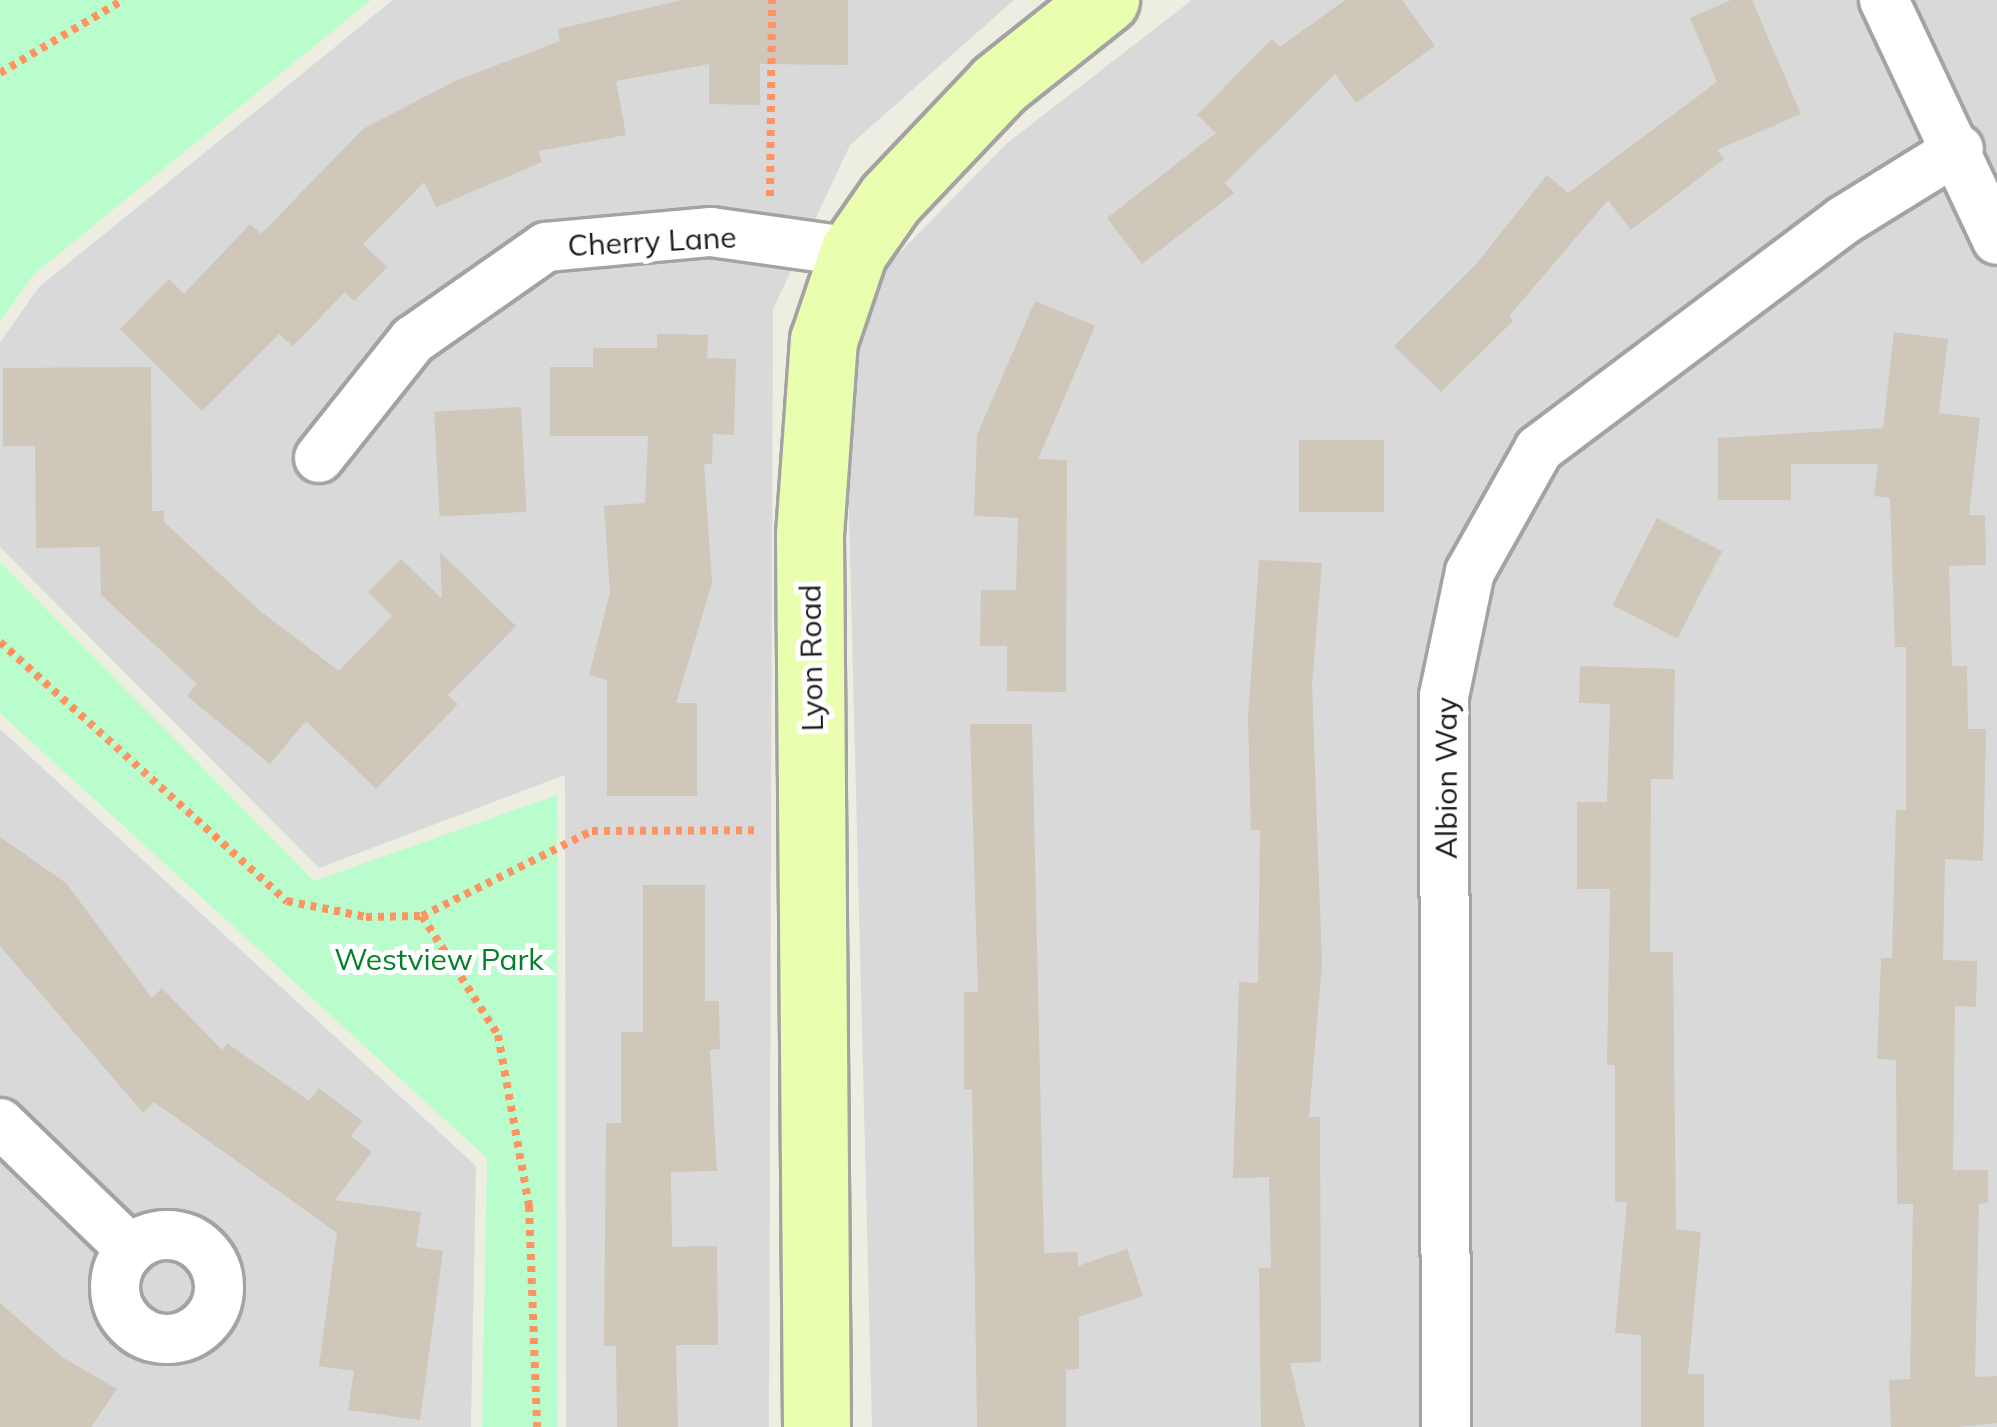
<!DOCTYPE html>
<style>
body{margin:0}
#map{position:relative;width:1997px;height:1427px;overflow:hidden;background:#eeede1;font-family:Mulish,sans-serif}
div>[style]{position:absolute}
.residential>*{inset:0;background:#dad9d9}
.park>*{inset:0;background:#b9fdcd}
.building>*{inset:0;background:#cec7ba;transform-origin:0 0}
.path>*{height:8px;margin-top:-4px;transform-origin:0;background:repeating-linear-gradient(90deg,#ff9361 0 6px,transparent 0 12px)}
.roads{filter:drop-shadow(3px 0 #a3a3a3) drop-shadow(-3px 0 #a3a3a3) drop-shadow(0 3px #a3a3a3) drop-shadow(0 -3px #a3a3a3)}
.street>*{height:48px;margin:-24px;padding:0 24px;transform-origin:24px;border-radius:24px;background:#fff}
.street>.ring{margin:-24px;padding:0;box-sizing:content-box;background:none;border:48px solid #fff;border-radius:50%}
.secondary>*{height:66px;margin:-33px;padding:0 33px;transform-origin:33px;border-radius:33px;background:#e9feaf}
span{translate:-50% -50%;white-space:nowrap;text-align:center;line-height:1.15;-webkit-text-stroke:10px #fff;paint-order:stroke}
.street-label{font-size:30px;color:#1c1c1c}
.park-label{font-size:30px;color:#038129}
</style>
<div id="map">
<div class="residential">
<i style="clip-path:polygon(393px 0,1014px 0,850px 145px,773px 309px,769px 1427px,566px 1427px,565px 775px,319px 868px,0 547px,0 342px,39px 287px)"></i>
<i style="clip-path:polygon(1192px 0,1997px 0,1997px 1427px,872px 1427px,846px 397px,882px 271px,1006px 144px)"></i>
<i style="clip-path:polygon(0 729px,476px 1166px,471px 1427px,0 1427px)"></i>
</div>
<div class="park">
<i style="clip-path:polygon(0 0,371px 0,34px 274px,0 321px)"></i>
<i style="clip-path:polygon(0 562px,314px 881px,557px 795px,558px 1427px,482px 1427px,487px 1158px,0 713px)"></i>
</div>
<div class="building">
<i style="clip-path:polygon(682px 0,848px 0,848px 65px,760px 64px,760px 105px,709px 104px,709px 64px,616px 81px,626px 135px,538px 151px,542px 162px,436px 207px,424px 182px,363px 244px,387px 267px,354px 301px,345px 292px,293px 346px,279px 334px,202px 411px,120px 329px,169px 279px,184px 294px,250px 224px,261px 234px,363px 129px,455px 81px,560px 41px,558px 29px)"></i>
<i style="clip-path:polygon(1345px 0,1402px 0,1435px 46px,1356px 103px,1335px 74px,1225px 183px,1234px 193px,1142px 264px,1107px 218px,1216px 133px,1197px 115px,1272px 39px,1280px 47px)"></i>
<i style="clip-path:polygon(1731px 0,1752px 0,1801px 114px,1717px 150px,1724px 159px,1631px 230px,1608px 200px,1509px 316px,1513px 321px,1441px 392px,1394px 346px,1477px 263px,1547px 175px,1568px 193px,1717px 82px,1690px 18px)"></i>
<i style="clip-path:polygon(1035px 301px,1095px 326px,1038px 459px,1067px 460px,1066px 692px,1007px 691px,1007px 646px,980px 646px,981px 590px,1016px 590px,1018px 518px,974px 516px,977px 435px)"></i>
<i style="clip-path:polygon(1894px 332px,1948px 339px,1939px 413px,1980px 418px,1969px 515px,1985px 515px,1986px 565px,1949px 566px,1952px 666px,1967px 666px,1968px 729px,1986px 729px,1983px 861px,1945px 859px,1943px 960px,1977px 961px,1976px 1007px,1955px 1006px,1953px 1170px,1988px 1170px,1988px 1203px,1979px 1204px,1975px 1377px,1997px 1376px,1997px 1423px,1958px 1427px,1891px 1427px,1889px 1380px,1910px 1379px,1913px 1204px,1897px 1204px,1896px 1060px,1877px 1059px,1881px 958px,1892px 958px,1896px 810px,1906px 810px,1906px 647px,1895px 647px,1890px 498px,1874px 496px,1878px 464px,1791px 464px,1791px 500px,1718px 500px,1718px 438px,1883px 428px)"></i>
<i style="clip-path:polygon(657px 334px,708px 335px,707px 358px,736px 359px,734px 435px,713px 434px,712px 464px,704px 464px,712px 583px,676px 703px,697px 703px,697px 796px,607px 796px,607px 680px,589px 675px,610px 592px,604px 506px,645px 503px,648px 436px,550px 436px,550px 367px,593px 367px,593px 348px,657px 348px)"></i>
<i style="clip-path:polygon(151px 367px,152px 511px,164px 511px,164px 522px,259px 610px,339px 671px,392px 616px,368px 592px,401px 559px,442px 599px,440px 552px,516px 626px,448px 695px,458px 704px,376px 789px,306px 721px,270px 764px,187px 696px,197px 684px,101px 595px,100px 547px,36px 548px,35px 446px,3px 446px,3px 368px)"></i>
<i style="left:521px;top:407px;width:105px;height:87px;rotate:87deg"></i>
<i style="left:1299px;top:440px;width:85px;height:72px"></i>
<i style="left:1657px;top:518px;width:73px;height:98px;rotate:27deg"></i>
<i style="clip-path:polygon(1259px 560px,1322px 563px,1312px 685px,1322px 965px,1309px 1117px,1320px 1117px,1321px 1362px,1290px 1363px,1305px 1427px,1261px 1427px,1259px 1268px,1271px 1268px,1269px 1177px,1233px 1178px,1239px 982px,1258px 983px,1260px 830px,1251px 830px,1248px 718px)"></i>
<i style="clip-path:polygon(1580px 666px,1675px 669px,1673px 779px,1651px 779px,1650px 952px,1673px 952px,1676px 1229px,1701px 1232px,1688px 1374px,1704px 1374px,1704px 1427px,1641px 1427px,1641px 1335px,1615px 1333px,1627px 1202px,1615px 1202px,1615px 1065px,1607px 1065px,1610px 889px,1577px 889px,1577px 802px,1607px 802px,1610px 704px,1579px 703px)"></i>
<i style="clip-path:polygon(970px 724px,1032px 724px,1044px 1253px,1078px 1252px,1078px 1266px,1127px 1249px,1143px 1296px,1079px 1317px,1079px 1369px,1066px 1370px,1066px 1427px,977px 1427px,972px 1089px,964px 1089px,964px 992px,978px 992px)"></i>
<i style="clip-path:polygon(0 837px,66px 883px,152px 998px,162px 988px,222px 1050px,227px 1043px,309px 1101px,319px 1088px,362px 1121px,351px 1136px,372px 1152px,335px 1200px,421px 1212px,416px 1247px,443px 1251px,420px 1420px,348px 1410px,354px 1371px,319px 1366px,337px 1233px,154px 1102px,143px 1113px,0 946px)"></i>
<i style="clip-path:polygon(643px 885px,705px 885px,705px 1001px,719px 1001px,720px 1049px,710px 1050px,717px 1171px,671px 1172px,672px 1247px,717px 1246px,718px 1345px,676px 1345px,678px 1427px,617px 1427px,616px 1346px,604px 1346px,606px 1123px,621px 1123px,621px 1032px,643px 1032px)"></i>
<i style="clip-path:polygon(0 1303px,62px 1357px,117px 1389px,91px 1427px,0 1427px)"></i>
</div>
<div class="path">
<i style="left:0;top:73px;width:143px;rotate:-30.7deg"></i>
<i style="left:770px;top:196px;width:196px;rotate:-89.4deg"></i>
<i style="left:0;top:642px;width:387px;rotate:42.1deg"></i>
<i style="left:287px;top:901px;width:81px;rotate:11.4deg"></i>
<i style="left:366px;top:917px;width:56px;rotate:-1deg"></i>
<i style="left:422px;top:916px;width:190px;rotate:-26.6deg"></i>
<i style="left:592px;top:831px;width:167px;rotate:-0.3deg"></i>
<i style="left:422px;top:916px;width:141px;rotate:57.4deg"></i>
<i style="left:498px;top:1035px;width:174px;rotate:79.7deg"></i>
<i style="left:529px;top:1206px;width:221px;rotate:87.9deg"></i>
</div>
<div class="roads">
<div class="street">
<i style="left:1884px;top:0;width:265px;rotate:64.8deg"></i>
<i style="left:319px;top:458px;width:151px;rotate:-51.5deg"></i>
<i style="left:413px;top:340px;width:162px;rotate:-35deg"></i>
<i style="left:546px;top:247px;width:166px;rotate:-5.2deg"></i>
<i style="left:711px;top:232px;width:144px;rotate:8deg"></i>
<i style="left:0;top:1123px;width:182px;rotate:44.1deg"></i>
<i class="ring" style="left:115px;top:1235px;width:56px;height:56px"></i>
<i style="left:1446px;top:1427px;width:731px;rotate:-90.16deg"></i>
<i style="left:1444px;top:696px;width:127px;rotate:-78.2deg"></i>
<i style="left:1470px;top:572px;width:141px;rotate:-60.7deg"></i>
<i style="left:1539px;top:449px;width:381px;rotate:-36.9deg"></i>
<i style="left:1844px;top:220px;width:135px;rotate:-31.7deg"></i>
</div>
<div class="secondary">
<i style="left:817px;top:1427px;width:892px;rotate:-90.45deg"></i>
<i style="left:810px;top:535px;width:195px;rotate:-85.9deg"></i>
<i style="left:824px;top:341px;width:94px;rotate:-71.4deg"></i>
<i style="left:854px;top:252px;width:65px;rotate:-55.1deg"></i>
<i style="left:891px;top:199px;width:157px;rotate:-46.5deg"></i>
<i style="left:999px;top:85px;width:137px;rotate:-38.5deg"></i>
</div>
</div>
<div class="street-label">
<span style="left:652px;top:241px;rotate:-3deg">Cherry Lane</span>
<span style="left:811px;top:658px;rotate:-91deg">Lyon Road</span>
<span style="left:1446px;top:778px;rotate:-90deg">Albion Way</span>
</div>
<div class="park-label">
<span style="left:439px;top:959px">Westview Park</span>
</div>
</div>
